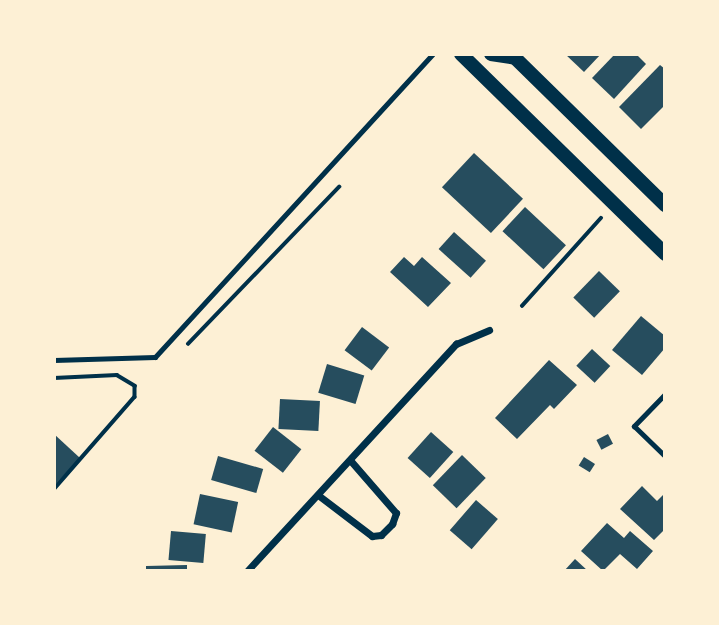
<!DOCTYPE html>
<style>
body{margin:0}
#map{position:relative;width:719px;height:625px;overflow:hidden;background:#fdf0d5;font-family:Mulish,sans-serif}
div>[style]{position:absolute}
.building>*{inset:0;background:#264d5e;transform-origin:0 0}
.path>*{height:3.5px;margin:-1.75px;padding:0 1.75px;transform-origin:1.75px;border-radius:1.75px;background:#003049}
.service>*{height:5px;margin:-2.5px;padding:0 2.5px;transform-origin:2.5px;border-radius:2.5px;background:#003049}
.minor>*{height:7px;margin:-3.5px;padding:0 3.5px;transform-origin:3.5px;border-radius:3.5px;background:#003049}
.secondary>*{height:14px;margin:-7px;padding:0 7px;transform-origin:7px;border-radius:7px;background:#003049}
span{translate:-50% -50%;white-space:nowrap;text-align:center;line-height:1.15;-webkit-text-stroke:5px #fdf0d5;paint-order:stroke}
.frame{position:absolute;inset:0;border:56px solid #fdf0d5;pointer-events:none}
</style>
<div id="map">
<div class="building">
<i style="clip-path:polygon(565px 54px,601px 54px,584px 72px)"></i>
<i style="clip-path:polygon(615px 54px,636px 54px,646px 64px,614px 99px,592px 78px)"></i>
<i style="clip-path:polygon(660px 65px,665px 69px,665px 105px,641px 129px,619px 107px)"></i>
<i style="left:474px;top:153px;width:67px;height:47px;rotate:43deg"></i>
<i style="left:525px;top:207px;width:56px;height:33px;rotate:43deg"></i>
<i style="left:454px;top:232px;width:43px;height:23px;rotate:42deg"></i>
<i style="clip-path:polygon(404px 257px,414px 266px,422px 257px,451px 283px,428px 307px,390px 272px)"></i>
<i style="left:599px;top:271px;width:29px;height:37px;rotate:44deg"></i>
<i style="clip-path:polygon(641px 316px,665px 336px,665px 348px,642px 375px,612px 350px)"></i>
<i style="left:362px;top:327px;width:34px;height:29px;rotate:37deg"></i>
<i style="left:592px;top:349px;width:25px;height:23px;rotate:43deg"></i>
<i style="clip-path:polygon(549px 360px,577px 385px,554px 409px,550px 405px,517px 439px,495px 418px)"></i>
<i style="left:327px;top:364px;width:39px;height:30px;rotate:17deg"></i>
<i style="left:280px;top:399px;width:40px;height:30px;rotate:3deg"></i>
<i style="left:273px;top:427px;width:36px;height:30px;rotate:38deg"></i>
<i style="left:431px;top:432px;width:30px;height:35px;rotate:42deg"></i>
<i style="clip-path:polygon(54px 434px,80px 458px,54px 486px)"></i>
<i style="left:608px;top:434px;width:11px;height:13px;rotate:63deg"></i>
<i style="left:462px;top:455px;width:33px;height:42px;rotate:44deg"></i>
<i style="left:218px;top:456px;width:47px;height:25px;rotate:16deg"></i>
<i style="left:584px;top:457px;width:13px;height:10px;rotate:32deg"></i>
<i style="clip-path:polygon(642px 486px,657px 501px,665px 493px,665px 529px,654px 540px,620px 509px)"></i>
<i style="left:200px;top:494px;width:39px;height:31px;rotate:12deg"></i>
<i style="left:476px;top:500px;width:29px;height:40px;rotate:41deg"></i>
<i style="clip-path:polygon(607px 523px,624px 538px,630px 531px,653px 551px,637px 569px,620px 554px,603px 571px,581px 551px)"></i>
<i style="left:171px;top:531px;width:35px;height:29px;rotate:5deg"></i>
<i style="clip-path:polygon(575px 559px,588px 571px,564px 571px)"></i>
<i style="clip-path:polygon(187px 565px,187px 571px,146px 571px,146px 566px)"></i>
</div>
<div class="path">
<i style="left:522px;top:306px;width:118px;rotate:-48.1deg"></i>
<i style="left:188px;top:344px;width:218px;rotate:-46.1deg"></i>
<i style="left:54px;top:378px;width:63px;rotate:-2.7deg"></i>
<i style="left:117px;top:375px;width:21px;rotate:31deg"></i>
<i style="left:135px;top:386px;width:11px;rotate:90deg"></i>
<i style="left:135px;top:397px;width:123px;rotate:131.1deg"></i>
</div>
<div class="service">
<i style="left:54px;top:360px;width:101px;rotate:-1.7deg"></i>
<i style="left:155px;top:357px;width:411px;rotate:-47.5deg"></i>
<i style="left:665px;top:394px;width:45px;rotate:134.1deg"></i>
<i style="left:634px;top:426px;width:43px;rotate:44.1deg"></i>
</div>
<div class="minor">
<i style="left:318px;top:495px;width:68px;rotate:37.2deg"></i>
<i style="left:372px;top:536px;width:9px;rotate:-6deg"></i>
<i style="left:381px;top:535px;width:16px;rotate:-45deg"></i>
<i style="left:392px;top:524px;width:12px;rotate:-70deg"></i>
<i style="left:396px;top:513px;width:70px;rotate:-131deg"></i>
<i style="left:247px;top:571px;width:309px;rotate:-47.4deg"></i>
<i style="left:456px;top:344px;width:36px;rotate:-23deg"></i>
</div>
<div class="secondary">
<i style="left:461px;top:54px;width:286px;rotate:44.4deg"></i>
<i style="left:491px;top:54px;width:25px;rotate:9deg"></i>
<i style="left:511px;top:54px;width:216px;rotate:44.4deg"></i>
</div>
<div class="frame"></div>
</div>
